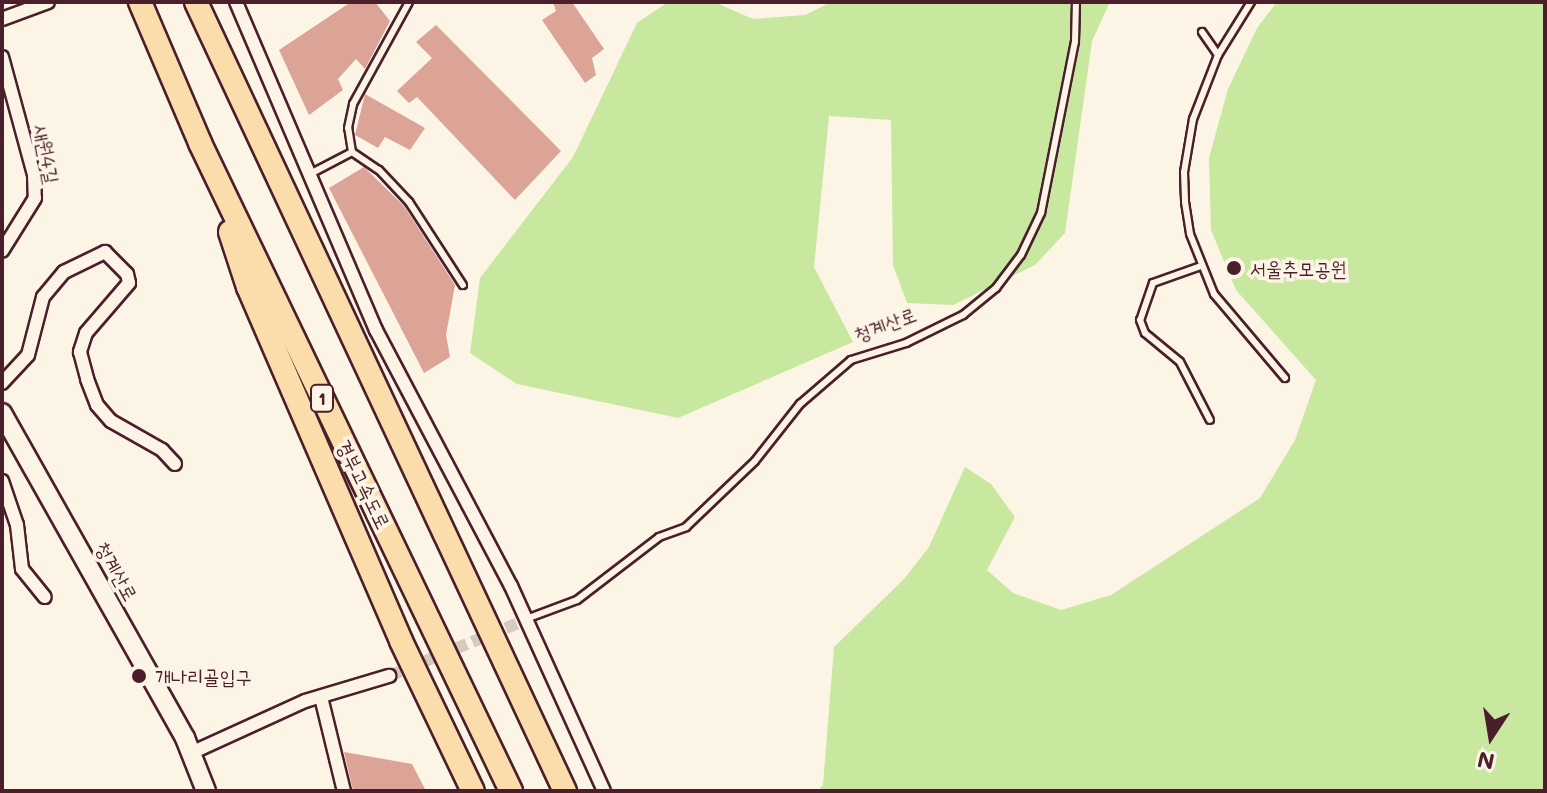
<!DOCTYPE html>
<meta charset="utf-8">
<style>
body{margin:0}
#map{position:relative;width:1547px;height:793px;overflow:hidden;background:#fcf5e5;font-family:Mali,"Poor Story",sans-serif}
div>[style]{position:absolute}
.green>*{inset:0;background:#c8e79f}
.building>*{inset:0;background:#dca397}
.minor-tunnel>*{height:12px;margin-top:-6px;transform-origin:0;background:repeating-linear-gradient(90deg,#d8cac0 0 12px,transparent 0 18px)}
.roads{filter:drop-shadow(2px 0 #4a1f2b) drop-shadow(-2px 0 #4a1f2b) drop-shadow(0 2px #4a1f2b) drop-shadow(0 -2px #4a1f2b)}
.service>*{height:6px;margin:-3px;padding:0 3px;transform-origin:3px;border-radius:3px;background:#fcf5e5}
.minor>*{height:12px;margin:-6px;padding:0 6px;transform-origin:6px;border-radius:6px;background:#fcf5e5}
.secondary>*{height:18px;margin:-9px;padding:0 9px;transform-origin:9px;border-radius:9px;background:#fcf5e5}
.motorway>*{height:22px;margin:-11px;padding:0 11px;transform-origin:11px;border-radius:11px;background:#fbddab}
.dots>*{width:22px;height:22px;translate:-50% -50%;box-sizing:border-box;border:4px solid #fcf5e5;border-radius:50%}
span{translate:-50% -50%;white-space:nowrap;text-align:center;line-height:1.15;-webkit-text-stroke:7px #fcf5e5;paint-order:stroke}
.shield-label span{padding:2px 6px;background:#fcf5e5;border:2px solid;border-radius:6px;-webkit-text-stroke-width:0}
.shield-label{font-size:18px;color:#4a1f2b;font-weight:700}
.street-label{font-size:20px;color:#4a1f2b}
.poi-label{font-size:20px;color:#4a1f2b}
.left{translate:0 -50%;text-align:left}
.frame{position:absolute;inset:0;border:4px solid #4a1f2b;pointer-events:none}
.north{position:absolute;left:1451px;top:697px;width:80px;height:80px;-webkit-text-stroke:6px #fcf5e5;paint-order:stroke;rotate:192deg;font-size:22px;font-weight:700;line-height:32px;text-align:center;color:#4a1f2b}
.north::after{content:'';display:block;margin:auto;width:28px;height:36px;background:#4a1f2b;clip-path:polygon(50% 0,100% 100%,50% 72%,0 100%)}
</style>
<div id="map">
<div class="green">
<i style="clip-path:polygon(668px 2px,714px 2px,753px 19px,805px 15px,831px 2px,1110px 2px,1092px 41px,1065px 233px,1035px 265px,953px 305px,907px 303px,893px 265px,891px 120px,829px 116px,814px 267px,853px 342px,678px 418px,517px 384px,470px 353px,480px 278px,573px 157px,637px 23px)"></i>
<i style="clip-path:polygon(1277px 2px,1545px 2px,1545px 791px,818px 791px,823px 785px,834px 647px,904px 579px,929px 547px,965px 467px,991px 484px,1015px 517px,987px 570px,1013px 593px,1061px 610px,1111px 595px,1260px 498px,1295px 440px,1316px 380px,1236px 290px,1211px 230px,1209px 158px,1228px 89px,1257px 28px)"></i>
</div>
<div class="building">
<i style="clip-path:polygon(351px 2px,375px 2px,390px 21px,365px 69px,356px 59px,338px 79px,343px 90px,309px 115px,279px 50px)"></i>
<i style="clip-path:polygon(553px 2px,572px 2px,604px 49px,592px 58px,596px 75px,585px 83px,542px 20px,556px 11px)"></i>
<i style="clip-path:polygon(436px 25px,561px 151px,515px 200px,417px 97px,409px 103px,397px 91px,432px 58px,416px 42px)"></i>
<i style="clip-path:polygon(365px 94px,425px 128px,410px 150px,385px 137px,378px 148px,355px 135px)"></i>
<i style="clip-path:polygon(364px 167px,404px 206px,455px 285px,446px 335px,450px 357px,424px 373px,329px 188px)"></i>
<i style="clip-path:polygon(344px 752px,412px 764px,426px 791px,353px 791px)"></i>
</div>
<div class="minor-tunnel">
<i style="left:389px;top:676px;width:145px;rotate:-22.3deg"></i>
</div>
<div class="roads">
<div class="service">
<i style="left:1251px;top:2px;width:62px;rotate:121.9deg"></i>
<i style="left:1218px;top:55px;width:69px;rotate:111.3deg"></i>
<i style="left:1193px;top:119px;width:54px;rotate:99.6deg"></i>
<i style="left:1184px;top:172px;width:30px;rotate:88deg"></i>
<i style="left:1185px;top:202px;width:32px;rotate:81deg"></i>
<i style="left:1190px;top:234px;width:65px;rotate:68.2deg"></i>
<i style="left:1214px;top:294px;width:110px;rotate:49.8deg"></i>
<i style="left:1202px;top:32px;width:28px;rotate:55deg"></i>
<i style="left:352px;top:152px;width:32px;rotate:34deg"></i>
<i style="left:379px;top:170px;width:44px;rotate:46.8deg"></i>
<i style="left:409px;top:202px;width:99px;rotate:57deg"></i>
<i style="left:308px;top:175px;width:50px;rotate:-27.6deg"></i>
<i style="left:352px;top:152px;width:24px;rotate:-99deg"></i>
<i style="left:348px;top:128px;width:25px;rotate:-78deg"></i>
<i style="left:353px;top:104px;width:116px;rotate:-61.2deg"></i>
<i style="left:1201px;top:266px;width:51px;rotate:160.5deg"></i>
<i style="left:1153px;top:283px;width:39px;rotate:109deg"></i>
<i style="left:1140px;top:320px;width:14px;rotate:69deg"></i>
<i style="left:1145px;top:333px;width:45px;rotate:39.6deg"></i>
<i style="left:1180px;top:362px;width:65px;rotate:62.7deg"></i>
<i style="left:526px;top:619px;width:54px;rotate:-20.4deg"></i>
<i style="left:577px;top:600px;width:103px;rotate:-37.5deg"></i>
<i style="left:659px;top:537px;width:29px;rotate:-20deg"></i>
<i style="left:686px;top:527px;width:95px;rotate:-43.7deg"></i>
<i style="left:755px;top:461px;width:73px;rotate:-51.7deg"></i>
<i style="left:800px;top:404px;width:67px;rotate:-40.8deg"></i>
<i style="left:851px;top:360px;width:58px;rotate:-17.2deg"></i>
<i style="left:906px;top:343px;width:64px;rotate:-26.2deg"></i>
<i style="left:963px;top:315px;width:43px;rotate:-39.3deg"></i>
<i style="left:996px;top:288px;width:41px;rotate:-52.9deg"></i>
<i style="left:1021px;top:255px;width:47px;rotate:-64.5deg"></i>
<i style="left:1041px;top:213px;width:174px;rotate:-78.8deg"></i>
<i style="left:1075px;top:42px;width:40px;rotate:-88.6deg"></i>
</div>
<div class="minor">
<i style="left:236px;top:2px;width:357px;rotate:66.9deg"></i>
<i style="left:376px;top:330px;width:289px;rotate:62.2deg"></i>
<i style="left:511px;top:586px;width:225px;rotate:65.6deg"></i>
<i style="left:2px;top:19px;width:49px;rotate:-20.3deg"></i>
<i style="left:2px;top:57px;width:122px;rotate:74.8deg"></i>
<i style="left:34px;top:175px;width:23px;rotate:88deg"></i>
<i style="left:35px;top:198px;width:62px;rotate:121.9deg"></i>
<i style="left:2px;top:383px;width:38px;rotate:-47deg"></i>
<i style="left:28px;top:355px;width:60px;rotate:-75.5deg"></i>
<i style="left:43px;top:297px;width:33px;rotate:-50deg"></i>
<i style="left:64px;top:272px;width:46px;rotate:-26deg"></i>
<i style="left:105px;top:252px;width:31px;rotate:45deg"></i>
<i style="left:127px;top:274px;width:9px;rotate:77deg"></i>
<i style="left:129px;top:283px;width:66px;rotate:130.7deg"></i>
<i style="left:86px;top:333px;width:20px;rotate:108deg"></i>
<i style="left:80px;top:352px;width:28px;rotate:75deg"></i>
<i style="left:87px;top:379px;width:28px;rotate:69deg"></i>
<i style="left:97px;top:405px;width:21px;rotate:49deg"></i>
<i style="left:111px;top:421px;width:59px;rotate:29.6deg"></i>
<i style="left:162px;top:450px;width:19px;rotate:47deg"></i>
<i style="left:2px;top:481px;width:46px;rotate:71.2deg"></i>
<i style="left:17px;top:525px;width:44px;rotate:83.5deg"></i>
<i style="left:22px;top:569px;width:36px;rotate:51deg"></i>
<i style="left:321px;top:697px;width:97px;rotate:76.3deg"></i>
<i style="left:191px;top:753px;width:125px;rotate:-24.5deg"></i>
<i style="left:305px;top:701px;width:88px;rotate:-16.6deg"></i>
</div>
<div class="secondary">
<i style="left:2px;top:413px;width:373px;rotate:60.6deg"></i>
<i style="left:185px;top:738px;width:57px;rotate:68.4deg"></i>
</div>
<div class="motorway">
<i style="left:140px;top:2px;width:153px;rotate:66.9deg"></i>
<i style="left:200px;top:143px;width:719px;rotate:64.36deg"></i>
<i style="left:196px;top:2px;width:871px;rotate:64.94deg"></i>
<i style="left:230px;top:232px;width:58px;rotate:71.9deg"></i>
<i style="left:248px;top:287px;width:386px;rotate:66.6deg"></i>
<i style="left:401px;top:641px;width:166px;rotate:64.4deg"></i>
</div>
</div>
<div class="dots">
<i style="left:1234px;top:268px;background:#4a1f2b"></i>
<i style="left:139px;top:676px;background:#4a1f2b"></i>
</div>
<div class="shield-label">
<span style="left:322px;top:398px">1</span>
</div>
<div class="street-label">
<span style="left:47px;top:154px;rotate:79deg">새원4길</span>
<span style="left:885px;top:324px;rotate:-20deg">청계산로</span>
<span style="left:364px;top:484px;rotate:64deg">경부고속도로</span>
<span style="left:117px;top:571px;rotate:61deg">청계산로</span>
</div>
<div class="poi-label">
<span class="left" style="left:1250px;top:268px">서울추모공원</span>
<span class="left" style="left:155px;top:676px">개나리골입구</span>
</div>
<div class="frame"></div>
<div class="north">N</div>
</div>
